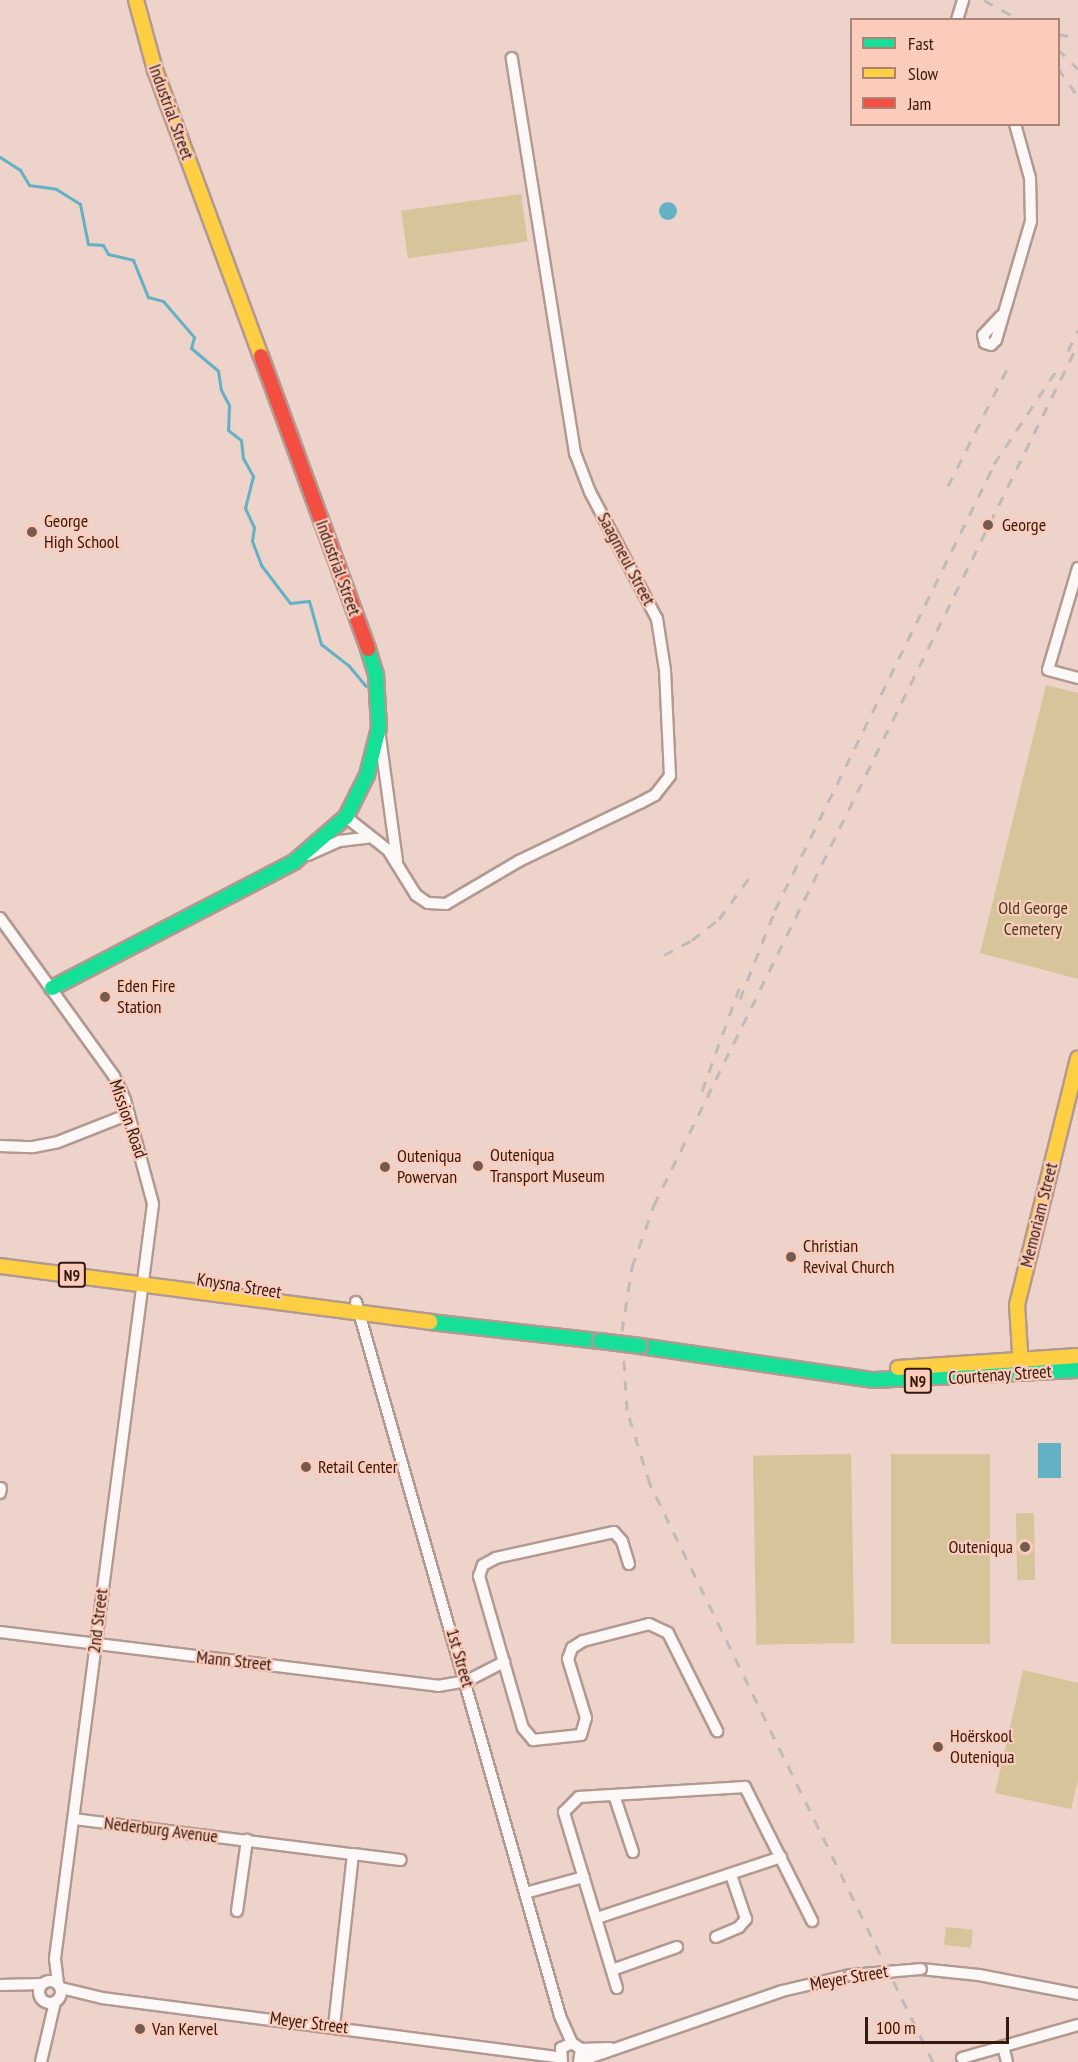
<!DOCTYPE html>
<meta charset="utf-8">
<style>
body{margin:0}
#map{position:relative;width:1078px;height:2062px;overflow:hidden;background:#edd3ca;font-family:"PT Sans Narrow",sans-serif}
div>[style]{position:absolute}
.green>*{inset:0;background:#d6c49a;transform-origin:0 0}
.water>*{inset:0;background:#62b1c4;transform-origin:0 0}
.round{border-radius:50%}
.stream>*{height:3px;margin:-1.5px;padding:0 1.5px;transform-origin:1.5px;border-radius:1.5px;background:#62b1c4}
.roads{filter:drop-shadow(2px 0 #b29991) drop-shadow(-2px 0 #b29991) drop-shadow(0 2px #b29991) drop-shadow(0 -2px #b29991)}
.street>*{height:10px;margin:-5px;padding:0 5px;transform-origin:5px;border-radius:5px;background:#fcf8f7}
.street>.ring{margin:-5px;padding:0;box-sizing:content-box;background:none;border:10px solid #fcf8f7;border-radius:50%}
.fast>*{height:14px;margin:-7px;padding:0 7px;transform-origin:7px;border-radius:7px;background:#16e098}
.slow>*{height:14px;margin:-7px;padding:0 7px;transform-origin:7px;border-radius:7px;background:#ffcf43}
.jam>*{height:14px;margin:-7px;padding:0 7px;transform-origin:7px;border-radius:7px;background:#f24e42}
.rail>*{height:3px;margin-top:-1.5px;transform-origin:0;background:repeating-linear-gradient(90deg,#c1bab6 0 10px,transparent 0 20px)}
.bridges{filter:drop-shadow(2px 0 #b29991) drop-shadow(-2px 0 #b29991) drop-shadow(0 2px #b29991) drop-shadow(0 -2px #b29991)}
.street-bridge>*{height:10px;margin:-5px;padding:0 5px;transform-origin:5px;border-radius:5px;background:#fcf8f7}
.fast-bridge>*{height:14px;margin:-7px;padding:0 7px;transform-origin:7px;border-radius:7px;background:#16e098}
.dots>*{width:16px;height:16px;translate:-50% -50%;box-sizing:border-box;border:3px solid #fbccbc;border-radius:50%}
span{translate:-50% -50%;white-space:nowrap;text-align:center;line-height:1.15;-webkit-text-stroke:4.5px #fbccbc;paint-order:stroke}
.shield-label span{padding:2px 4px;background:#fbccbc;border:2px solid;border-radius:4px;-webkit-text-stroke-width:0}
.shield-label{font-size:16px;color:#35190f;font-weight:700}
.street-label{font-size:18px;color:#35190f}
.poi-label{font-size:18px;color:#35190f}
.left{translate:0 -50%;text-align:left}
.right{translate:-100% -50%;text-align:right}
.park-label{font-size:18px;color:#47401a}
.legend{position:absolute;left:850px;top:18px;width:210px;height:108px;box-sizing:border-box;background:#fbccbc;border:2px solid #ac8477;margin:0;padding:8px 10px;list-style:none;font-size:18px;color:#35190f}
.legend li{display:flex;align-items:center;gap:12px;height:30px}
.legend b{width:30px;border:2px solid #ac8477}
.scale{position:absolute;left:865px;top:2017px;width:144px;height:27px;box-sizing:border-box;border:3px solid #35190f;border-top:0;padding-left:8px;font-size:18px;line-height:21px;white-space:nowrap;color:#35190f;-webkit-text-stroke:4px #fbccbc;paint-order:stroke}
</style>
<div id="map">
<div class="green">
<i style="left:521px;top:194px;width:48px;height:121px;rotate:82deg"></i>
<i style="clip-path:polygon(1046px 685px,1078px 693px,1078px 979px,980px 953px)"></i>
<i style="left:851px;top:1454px;width:189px;height:98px;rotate:89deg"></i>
<i style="left:891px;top:1454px;width:99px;height:190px"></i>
<i style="left:1034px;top:1513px;width:67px;height:18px;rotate:89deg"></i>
<i style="clip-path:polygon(1023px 1670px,1078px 1683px,1078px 1780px,1071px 1809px,995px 1793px)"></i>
<i style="left:946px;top:1927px;width:27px;height:18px;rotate:6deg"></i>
</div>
<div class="water">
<i class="round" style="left:659px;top:202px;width:18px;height:18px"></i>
<i style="left:1038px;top:1443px;width:23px;height:35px"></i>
</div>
<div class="stream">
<i style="left:0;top:157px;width:24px;rotate:33deg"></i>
<i style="left:20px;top:170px;width:17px;rotate:59deg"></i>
<i style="left:29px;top:185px;width:27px;rotate:8deg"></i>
<i style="left:56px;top:189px;width:28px;rotate:32deg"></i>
<i style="left:80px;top:204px;width:41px;rotate:78.7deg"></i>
<i style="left:88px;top:244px;width:15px;rotate:4deg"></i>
<i style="left:103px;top:245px;width:10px;rotate:61deg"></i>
<i style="left:108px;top:254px;width:26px;rotate:13deg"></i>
<i style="left:133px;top:260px;width:40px;rotate:68deg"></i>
<i style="left:148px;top:297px;width:16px;rotate:15deg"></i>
<i style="left:163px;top:301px;width:48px;rotate:49.3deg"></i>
<i style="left:194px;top:337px;width:11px;rotate:105deg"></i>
<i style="left:191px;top:348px;width:35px;rotate:40deg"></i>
<i style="left:218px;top:371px;width:19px;rotate:81deg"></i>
<i style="left:221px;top:390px;width:17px;rotate:62deg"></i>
<i style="left:229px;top:405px;width:25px;rotate:92deg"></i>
<i style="left:228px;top:430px;width:16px;rotate:38deg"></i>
<i style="left:241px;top:440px;width:18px;rotate:84deg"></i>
<i style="left:243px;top:458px;width:21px;rotate:61deg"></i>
<i style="left:253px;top:476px;width:33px;rotate:104deg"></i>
<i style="left:245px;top:508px;width:21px;rotate:65deg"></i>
<i style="left:254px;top:527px;width:14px;rotate:98deg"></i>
<i style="left:252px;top:541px;width:26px;rotate:69deg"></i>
<i style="left:261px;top:565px;width:48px;rotate:52.7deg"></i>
<i style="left:290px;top:603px;width:19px;rotate:-6deg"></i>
<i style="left:309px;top:601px;width:45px;rotate:74.4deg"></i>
<i style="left:321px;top:644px;width:36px;rotate:38deg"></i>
<i style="left:349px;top:666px;width:26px;rotate:50deg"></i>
</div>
<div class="roads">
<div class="street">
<i style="left:957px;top:20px;width:21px;rotate:-73deg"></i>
<i style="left:1001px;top:316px;width:26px;rotate:133deg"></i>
<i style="left:983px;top:335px;width:8px;rotate:76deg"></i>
<i style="left:985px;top:343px;width:6px;rotate:18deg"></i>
<i style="left:991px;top:345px;width:7px;rotate:-45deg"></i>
<i style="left:996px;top:340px;width:124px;rotate:-73.6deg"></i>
<i style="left:1031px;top:221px;width:43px;rotate:-91.3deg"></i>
<i style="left:1030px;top:178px;width:56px;rotate:-105.5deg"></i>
<i style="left:1078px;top:568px;width:106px;rotate:106.4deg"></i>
<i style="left:1048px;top:670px;width:31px;rotate:15deg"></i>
<i style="left:380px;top:737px;width:125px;rotate:82.2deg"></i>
<i style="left:346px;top:817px;width:53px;rotate:38.2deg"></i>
<i style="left:388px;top:850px;width:53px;rotate:58.1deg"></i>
<i style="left:416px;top:895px;width:14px;rotate:34deg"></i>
<i style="left:428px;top:903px;width:18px;rotate:3deg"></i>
<i style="left:446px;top:904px;width:85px;rotate:-30.5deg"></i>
<i style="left:519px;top:861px;width:134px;rotate:-25.6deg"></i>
<i style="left:640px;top:803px;width:17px;rotate:-28deg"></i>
<i style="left:655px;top:795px;width:24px;rotate:-52deg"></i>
<i style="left:670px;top:776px;width:106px;rotate:-92.7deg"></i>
<i style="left:665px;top:670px;width:52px;rotate:-98.9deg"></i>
<i style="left:657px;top:619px;width:144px;rotate:-117.8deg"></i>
<i style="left:590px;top:492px;width:42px;rotate:-111deg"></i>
<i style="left:575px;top:453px;width:400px;rotate:-99.1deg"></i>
<i style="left:308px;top:855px;width:35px;rotate:-24deg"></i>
<i style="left:340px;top:841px;width:31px;rotate:-7deg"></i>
<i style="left:0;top:918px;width:195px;rotate:54.2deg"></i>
<i style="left:114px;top:1076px;width:26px;rotate:65deg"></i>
<i style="left:125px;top:1100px;width:108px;rotate:74.9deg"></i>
<i style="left:153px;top:1204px;width:761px;rotate:97.4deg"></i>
<i style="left:55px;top:1959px;width:24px;rotate:83deg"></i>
<i style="left:0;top:1146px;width:33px;rotate:2deg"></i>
<i style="left:33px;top:1147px;width:25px;rotate:-11deg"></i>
<i style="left:58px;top:1142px;width:76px;rotate:-21.5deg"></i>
<i style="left:356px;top:1302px;width:743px;rotate:74.05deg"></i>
<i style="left:560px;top:2016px;width:30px;rotate:66deg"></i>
<i style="left:0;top:1493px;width:5px;rotate:-79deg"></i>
<i style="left:629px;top:1564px;width:24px;rotate:-107deg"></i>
<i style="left:622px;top:1541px;width:12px;rotate:-132deg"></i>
<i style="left:614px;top:1532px;width:121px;rotate:167.6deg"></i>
<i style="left:496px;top:1558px;width:15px;rotate:152deg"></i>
<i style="left:483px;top:1565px;width:12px;rotate:110deg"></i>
<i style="left:479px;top:1576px;width:158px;rotate:73.9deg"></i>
<i style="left:523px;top:1728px;width:16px;rotate:50deg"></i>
<i style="left:533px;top:1740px;width:48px;rotate:-5.9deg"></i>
<i style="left:581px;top:1735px;width:18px;rotate:-74deg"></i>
<i style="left:586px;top:1718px;width:62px;rotate:-107deg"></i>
<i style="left:568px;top:1659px;width:12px;rotate:-70deg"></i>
<i style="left:572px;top:1648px;width:13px;rotate:-32deg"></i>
<i style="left:583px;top:1641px;width:68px;rotate:-14.4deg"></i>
<i style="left:649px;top:1624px;width:21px;rotate:25deg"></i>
<i style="left:668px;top:1633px;width:110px;rotate:63.4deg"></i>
<i style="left:0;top:1632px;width:441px;rotate:7deg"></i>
<i style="left:438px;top:1686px;width:29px;rotate:-10deg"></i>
<i style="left:467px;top:1681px;width:42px;rotate:-27.2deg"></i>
<i style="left:614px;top:1795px;width:60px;rotate:71.6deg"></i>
<i style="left:74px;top:1819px;width:281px;rotate:7.2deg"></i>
<i style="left:353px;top:1854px;width:173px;rotate:96.3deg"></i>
<i style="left:353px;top:1854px;width:48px;rotate:7.1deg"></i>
<i style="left:525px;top:1893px;width:61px;rotate:-15.2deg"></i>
<i style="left:237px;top:1911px;width:72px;rotate:-82deg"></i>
<i style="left:597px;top:1918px;width:194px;rotate:-18.3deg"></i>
<i style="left:716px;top:1937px;width:25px;rotate:-23deg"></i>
<i style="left:739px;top:1927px;width:11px;rotate:-49deg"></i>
<i style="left:746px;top:1919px;width:46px;rotate:-108.8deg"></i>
<i style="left:921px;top:1969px;width:58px;rotate:5.9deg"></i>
<i style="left:979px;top:1975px;width:101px;rotate:10.9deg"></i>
<i style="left:612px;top:1970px;width:69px;rotate:-19.5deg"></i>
<i class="ring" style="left:39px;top:1981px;width:12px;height:12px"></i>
<i style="left:0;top:1985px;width:42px;rotate:-1.4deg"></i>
<i style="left:61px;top:1988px;width:42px;rotate:13.7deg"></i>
<i style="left:102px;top:1998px;width:461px;rotate:7.4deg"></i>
<i style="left:617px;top:1988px;width:184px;rotate:-106.8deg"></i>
<i style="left:564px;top:1812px;width:21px;rotate:-45deg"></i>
<i style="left:579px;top:1797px;width:166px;rotate:-3.4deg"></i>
<i style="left:745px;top:1787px;width:150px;rotate:63.4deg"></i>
<i style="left:1003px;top:2046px;width:16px;rotate:76deg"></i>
<i style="left:581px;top:2049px;width:29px;rotate:-2deg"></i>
<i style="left:962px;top:2058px;width:121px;rotate:-15.9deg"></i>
<i style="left:580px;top:2061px;width:214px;rotate:-19.1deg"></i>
<i style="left:782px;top:1991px;width:70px;rotate:-13.2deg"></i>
<i style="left:41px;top:2062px;width:62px;rotate:-76.9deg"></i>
<i style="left:562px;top:2062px;width:14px;rotate:-94deg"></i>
<i style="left:561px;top:2048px;width:12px;rotate:-24deg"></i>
<i style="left:572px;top:2043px;width:11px;rotate:34deg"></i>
<i style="left:581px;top:2049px;width:13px;rotate:99deg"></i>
</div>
<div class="fast">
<i style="left:52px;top:988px;width:273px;rotate:-27.5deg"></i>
<i style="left:294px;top:862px;width:69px;rotate:-40.9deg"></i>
<i style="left:346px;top:817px;width:47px;rotate:-63.4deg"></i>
<i style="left:367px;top:775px;width:49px;rotate:-75.7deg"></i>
<i style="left:379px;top:728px;width:53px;rotate:-93.2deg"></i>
<i style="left:376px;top:675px;width:27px;rotate:-107deg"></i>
<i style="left:430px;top:1322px;width:171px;rotate:6.4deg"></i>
<i style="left:640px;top:1346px;width:236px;rotate:8.3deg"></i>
<i style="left:874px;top:1380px;width:204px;rotate:-2.8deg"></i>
</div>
<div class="slow">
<i style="left:136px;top:0;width:73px;rotate:74.8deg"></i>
<i style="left:155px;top:70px;width:305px;rotate:69.7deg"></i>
<i style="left:0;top:1266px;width:434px;rotate:7.4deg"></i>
<i style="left:898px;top:1368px;width:180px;rotate:-3.8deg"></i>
<i style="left:1021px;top:1368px;width:63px;rotate:-93.6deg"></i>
<i style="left:1017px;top:1305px;width:254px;rotate:-76.1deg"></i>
</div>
<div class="jam">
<i style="left:261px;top:356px;width:312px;rotate:69.9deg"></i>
</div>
</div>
<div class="rail">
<i style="left:984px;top:0;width:41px;rotate:29.1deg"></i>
<i style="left:1058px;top:34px;width:20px;rotate:11deg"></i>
<i style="left:1058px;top:49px;width:28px;rotate:45deg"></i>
<i style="left:1058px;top:68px;width:35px;rotate:55deg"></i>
<i style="left:1068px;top:351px;width:23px;rotate:-65deg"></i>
<i style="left:948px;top:486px;width:133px;rotate:-63.2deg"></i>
<i style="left:664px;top:955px;width:32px;rotate:-28deg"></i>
<i style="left:692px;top:940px;width:34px;rotate:-38deg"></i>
<i style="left:719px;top:919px;width:51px;rotate:-53.8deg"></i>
<i style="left:740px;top:999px;width:96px;rotate:-68.5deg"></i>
<i style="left:775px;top:910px;width:497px;rotate:-63.8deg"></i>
<i style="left:994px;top:464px;width:115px;rotate:-56.3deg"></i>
<i style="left:702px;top:1091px;width:109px;rotate:-70.1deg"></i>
<i style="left:933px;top:2062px;width:644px;rotate:-116.09deg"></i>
<i style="left:650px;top:1484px;width:77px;rotate:-107.3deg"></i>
<i style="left:627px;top:1410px;width:79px;rotate:-93.6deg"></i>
<i style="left:622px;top:1331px;width:65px;rotate:-81.1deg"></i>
<i style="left:632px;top:1267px;width:66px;rotate:-70.5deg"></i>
<i style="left:654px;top:1205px;width:960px;rotate:-63.78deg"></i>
</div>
<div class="bridges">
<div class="street-bridge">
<i style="left:850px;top:1975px;width:71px;rotate:-4.8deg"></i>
</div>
<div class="fast-bridge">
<i style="left:600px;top:1341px;width:40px;rotate:7.1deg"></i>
</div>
</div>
<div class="dots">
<i style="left:988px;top:525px;background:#755a50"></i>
<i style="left:32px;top:532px;background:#755a50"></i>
<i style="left:105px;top:997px;background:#755a50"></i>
<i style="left:478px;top:1166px;background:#755a50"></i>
<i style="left:385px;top:1167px;background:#755a50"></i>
<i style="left:791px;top:1257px;background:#755a50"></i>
<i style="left:306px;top:1467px;background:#755a50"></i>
<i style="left:1025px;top:1547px;background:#755a50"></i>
<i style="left:938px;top:1747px;background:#755a50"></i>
<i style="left:140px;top:2029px;background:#755a50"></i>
</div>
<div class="shield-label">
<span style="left:72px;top:1275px">N9</span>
<span style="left:918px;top:1381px">N9</span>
</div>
<div class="street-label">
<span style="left:171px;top:112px;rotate:70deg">Industrial Street</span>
<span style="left:626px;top:559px;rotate:62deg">Saagmeul Street</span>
<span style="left:338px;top:568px;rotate:70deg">Industrial Street</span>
<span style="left:128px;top:1119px;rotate:71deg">Mission Road</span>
<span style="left:1039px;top:1215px;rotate:-76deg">Memoriam Street</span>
<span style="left:239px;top:1286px;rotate:9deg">Knysna Street</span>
<span style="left:1000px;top:1375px;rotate:-4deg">Courtenay Street</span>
<span style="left:98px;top:1621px;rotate:-83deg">2nd Street</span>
<span style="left:460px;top:1658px;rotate:74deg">1st Street</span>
<span style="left:234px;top:1661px;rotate:6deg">Mann Street</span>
<span style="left:161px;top:1830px;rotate:7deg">Nederburg Avenue</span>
<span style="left:849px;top:1978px;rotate:-10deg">Meyer Street</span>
<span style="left:309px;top:2023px;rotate:7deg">Meyer Street</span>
</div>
<div class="poi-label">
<span class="left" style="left:44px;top:532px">George<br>High School</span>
<span class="left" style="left:1002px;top:525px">George</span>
<span class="left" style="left:117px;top:997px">Eden Fire<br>Station</span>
<span class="left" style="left:490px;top:1166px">Outeniqua<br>Transport Museum</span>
<span class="left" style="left:397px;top:1167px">Outeniqua<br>Powervan</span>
<span class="left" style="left:803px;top:1257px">Christian<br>Revival Church</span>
<span class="left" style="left:318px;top:1467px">Retail Center</span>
<span class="right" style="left:1013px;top:1547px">Outeniqua</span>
<span class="left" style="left:950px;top:1747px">Hoërskool<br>Outeniqua</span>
<span class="left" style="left:152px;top:2029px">Van Kervel</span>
</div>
<div class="park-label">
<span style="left:1033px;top:919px">Old George<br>Cemetery</span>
</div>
<ul class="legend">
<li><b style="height:8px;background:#16e098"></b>Fast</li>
<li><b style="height:8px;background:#ffcf43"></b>Slow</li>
<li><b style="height:8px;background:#f24e42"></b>Jam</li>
</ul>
<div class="scale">100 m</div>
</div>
